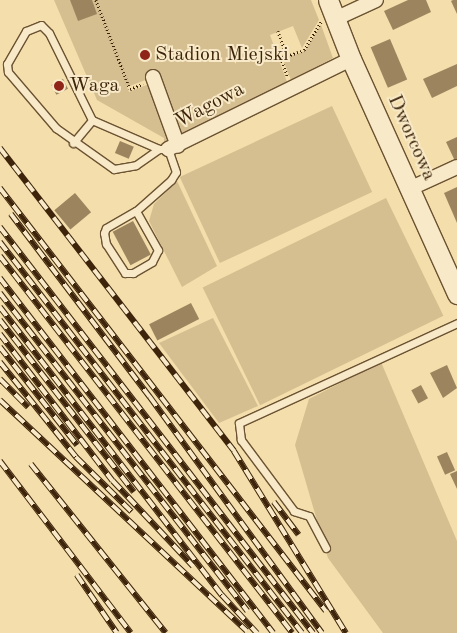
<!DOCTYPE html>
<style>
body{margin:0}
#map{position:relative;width:457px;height:633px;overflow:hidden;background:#f4deab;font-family:"Old Standard TT",serif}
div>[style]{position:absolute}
.green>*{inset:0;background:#d5be90;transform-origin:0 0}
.building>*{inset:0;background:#9c855e;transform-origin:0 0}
.path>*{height:2.5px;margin-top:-1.25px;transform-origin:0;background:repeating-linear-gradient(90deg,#3d240a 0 1px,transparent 0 3.5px)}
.roads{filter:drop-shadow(1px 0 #6b5232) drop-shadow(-1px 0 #6b5232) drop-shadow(0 1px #6b5232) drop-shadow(0 -1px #6b5232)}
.lane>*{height:7px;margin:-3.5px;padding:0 3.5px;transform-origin:3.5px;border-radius:3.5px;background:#f8eac8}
.street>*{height:14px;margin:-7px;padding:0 7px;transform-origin:7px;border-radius:7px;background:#f8eac8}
.secondary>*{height:19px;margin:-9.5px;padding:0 9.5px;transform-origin:9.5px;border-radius:9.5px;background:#f8eac8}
.rail>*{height:5.5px;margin-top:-2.75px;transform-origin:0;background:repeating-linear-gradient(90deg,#f8eac8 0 11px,#3d240a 0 22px);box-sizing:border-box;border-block:1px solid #3d240a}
.dots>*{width:14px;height:14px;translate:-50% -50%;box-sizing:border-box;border:2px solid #f8eac8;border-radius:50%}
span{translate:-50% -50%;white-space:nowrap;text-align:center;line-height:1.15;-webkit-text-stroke:4px #f8eac8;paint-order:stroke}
.poi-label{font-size:20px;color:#3d240a}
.left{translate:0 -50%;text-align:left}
.street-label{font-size:20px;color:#3d240a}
</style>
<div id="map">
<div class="green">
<i style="clip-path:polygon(54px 0,311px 0,319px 20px,302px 48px,293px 26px,270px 35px,287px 82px,187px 134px,180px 134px,156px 76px,127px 87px,129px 92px,149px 84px,171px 142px,164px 142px,164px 138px,97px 100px)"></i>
<i style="clip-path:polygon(321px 25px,333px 58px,291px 80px,284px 62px,286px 58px,305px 51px)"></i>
<i style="left:332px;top:106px;width:95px;height:168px;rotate:65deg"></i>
<i style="clip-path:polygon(177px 181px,217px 266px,182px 287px,149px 221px,154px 204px)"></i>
<i style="left:386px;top:198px;width:131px;height:204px;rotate:64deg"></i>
<i style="clip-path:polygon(213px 318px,258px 406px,219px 423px,159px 343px)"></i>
<i style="clip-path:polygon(381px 362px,457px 541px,457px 633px,383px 633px,328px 558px,295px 445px,309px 399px)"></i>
</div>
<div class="building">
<i style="clip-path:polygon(70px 0,92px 0,97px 14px,78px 21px)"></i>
<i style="clip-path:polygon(408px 0,426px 0,431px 12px,393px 30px,384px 11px)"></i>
<i style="clip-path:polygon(453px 0,457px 0,457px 14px,451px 1px)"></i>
<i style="left:390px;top:39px;width:44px;height:21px;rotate:67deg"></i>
<i style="clip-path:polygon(457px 64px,457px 86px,432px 98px,423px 79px)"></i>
<i style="left:63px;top:79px;width:11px;height:13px;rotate:63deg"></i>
<i style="clip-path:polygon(457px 137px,457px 160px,455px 161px,446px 142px)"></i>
<i style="left:120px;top:141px;width:15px;height:13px;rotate:23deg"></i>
<i style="clip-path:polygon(457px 187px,457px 223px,444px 193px)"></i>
<i style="left:75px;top:193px;width:25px;height:27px;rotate:50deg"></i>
<i style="left:133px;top:221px;width:38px;height:23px;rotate:62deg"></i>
<i style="left:191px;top:303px;width:18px;height:47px;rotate:63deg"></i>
<i style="clip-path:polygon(447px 365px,457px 388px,443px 398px,430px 373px)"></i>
<i style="left:421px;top:385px;width:15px;height:11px;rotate:62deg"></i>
<i style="left:447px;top:452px;width:20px;height:11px;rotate:66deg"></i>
<i style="clip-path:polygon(457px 471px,457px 489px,450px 474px)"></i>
</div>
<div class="path">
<i style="left:96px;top:0;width:95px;rotate:69.1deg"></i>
<i style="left:130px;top:89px;width:14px;rotate:-21deg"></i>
<i style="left:278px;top:31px;width:27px;rotate:70deg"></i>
<i style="left:287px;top:56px;width:6px;rotate:162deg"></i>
<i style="left:281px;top:58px;width:20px;rotate:70deg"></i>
<i style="left:287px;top:56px;width:18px;rotate:-19deg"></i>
<i style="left:304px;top:50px;width:33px;rotate:-59deg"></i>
</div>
<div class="roads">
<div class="lane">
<i style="left:73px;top:143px;width:30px;rotate:-50deg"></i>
<i style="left:136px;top:211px;width:45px;rotate:60.6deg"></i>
<i style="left:158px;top:250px;width:13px;rotate:117deg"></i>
<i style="left:152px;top:262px;width:22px;rotate:150deg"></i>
<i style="left:133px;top:273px;width:8px;rotate:180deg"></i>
<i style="left:125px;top:273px;width:35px;rotate:-123deg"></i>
<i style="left:106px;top:244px;width:11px;rotate:-100deg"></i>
<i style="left:104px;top:233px;width:5px;rotate:-68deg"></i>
<i style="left:106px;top:228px;width:34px;rotate:-30deg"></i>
<i style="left:136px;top:211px;width:47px;rotate:-41.5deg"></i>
<i style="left:171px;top:180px;width:9px;rotate:-58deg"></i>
<i style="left:176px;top:172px;width:24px;rotate:-109deg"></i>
<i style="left:168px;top:149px;width:9px;rotate:180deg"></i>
<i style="left:159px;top:149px;width:73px;rotate:-156.6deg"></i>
<i style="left:92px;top:120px;width:97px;rotate:-116.3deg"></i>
<i style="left:49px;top:33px;width:11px;rotate:-135deg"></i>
<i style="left:41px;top:25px;width:16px;rotate:158deg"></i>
<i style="left:26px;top:31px;width:38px;rotate:120deg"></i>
<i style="left:7px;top:64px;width:8px;rotate:83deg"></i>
<i style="left:8px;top:72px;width:74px;rotate:49.4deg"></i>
<i style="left:56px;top:128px;width:71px;rotate:35.3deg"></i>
<i style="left:114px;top:169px;width:22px;rotate:-10deg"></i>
<i style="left:136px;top:165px;width:28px;rotate:-35deg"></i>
<i style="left:326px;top:548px;width:36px;rotate:-118deg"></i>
<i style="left:309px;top:516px;width:16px;rotate:-162deg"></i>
<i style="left:294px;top:511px;width:89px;rotate:-126.7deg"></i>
<i style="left:241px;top:440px;width:17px;rotate:-97deg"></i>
<i style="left:239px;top:423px;width:240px;rotate:-24.6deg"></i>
</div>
<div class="street">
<i style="left:335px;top:19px;width:45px;rotate:-24.9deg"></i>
<i style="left:153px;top:77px;width:73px;rotate:70.1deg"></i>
<i style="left:168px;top:149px;width:204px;rotate:-26.2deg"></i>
<i style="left:409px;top:189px;width:53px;rotate:-24.6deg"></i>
</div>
<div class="secondary">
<i style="left:328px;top:0;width:63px;rotate:68.7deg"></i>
<i style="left:351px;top:59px;width:258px;rotate:65.7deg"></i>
</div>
</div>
<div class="rail">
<i style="left:0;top:148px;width:383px;rotate:52.3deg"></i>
<i style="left:234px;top:451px;width:214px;rotate:58.4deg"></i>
<i style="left:0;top:188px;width:534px;rotate:52.38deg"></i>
<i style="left:11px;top:214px;width:230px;rotate:52.8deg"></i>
<i style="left:150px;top:397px;width:292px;rotate:53.9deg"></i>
<i style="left:0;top:227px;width:513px;rotate:52.37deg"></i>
<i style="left:0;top:242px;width:494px;rotate:52.3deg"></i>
<i style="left:0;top:256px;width:477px;rotate:52.2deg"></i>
<i style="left:0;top:278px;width:448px;rotate:52.4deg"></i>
<i style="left:0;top:293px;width:403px;rotate:52.1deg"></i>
<i style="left:0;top:307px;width:364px;rotate:52.4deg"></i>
<i style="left:222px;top:595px;width:52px;rotate:47.4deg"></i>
<i style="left:0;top:320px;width:218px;rotate:52.1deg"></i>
<i style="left:0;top:334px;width:185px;rotate:52.5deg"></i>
<i style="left:113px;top:481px;width:117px;rotate:46.7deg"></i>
<i style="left:0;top:347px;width:125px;rotate:51.8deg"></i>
<i style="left:0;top:362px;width:122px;rotate:51.3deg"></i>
<i style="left:76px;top:457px;width:78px;rotate:44.5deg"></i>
<i style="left:0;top:379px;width:40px;rotate:45deg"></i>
<i style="left:0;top:400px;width:338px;rotate:43.1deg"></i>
<i style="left:0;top:461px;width:216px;rotate:52.7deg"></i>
<i style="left:31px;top:464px;width:216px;rotate:51.4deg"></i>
<i style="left:274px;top:502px;width:41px;rotate:52.9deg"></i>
<i style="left:77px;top:575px;width:70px;rotate:55.4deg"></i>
</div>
<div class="dots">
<i style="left:145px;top:55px;background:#8f2418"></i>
<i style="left:59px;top:86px;background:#8f2418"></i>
</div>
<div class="poi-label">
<span class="left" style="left:155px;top:55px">Stadion Miejski</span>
<span class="left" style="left:69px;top:86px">Waga</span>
</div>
<div class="street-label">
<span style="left:210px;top:106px;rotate:-28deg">Wagowa</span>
<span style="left:411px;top:138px;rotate:66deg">Dworcowa</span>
</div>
</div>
